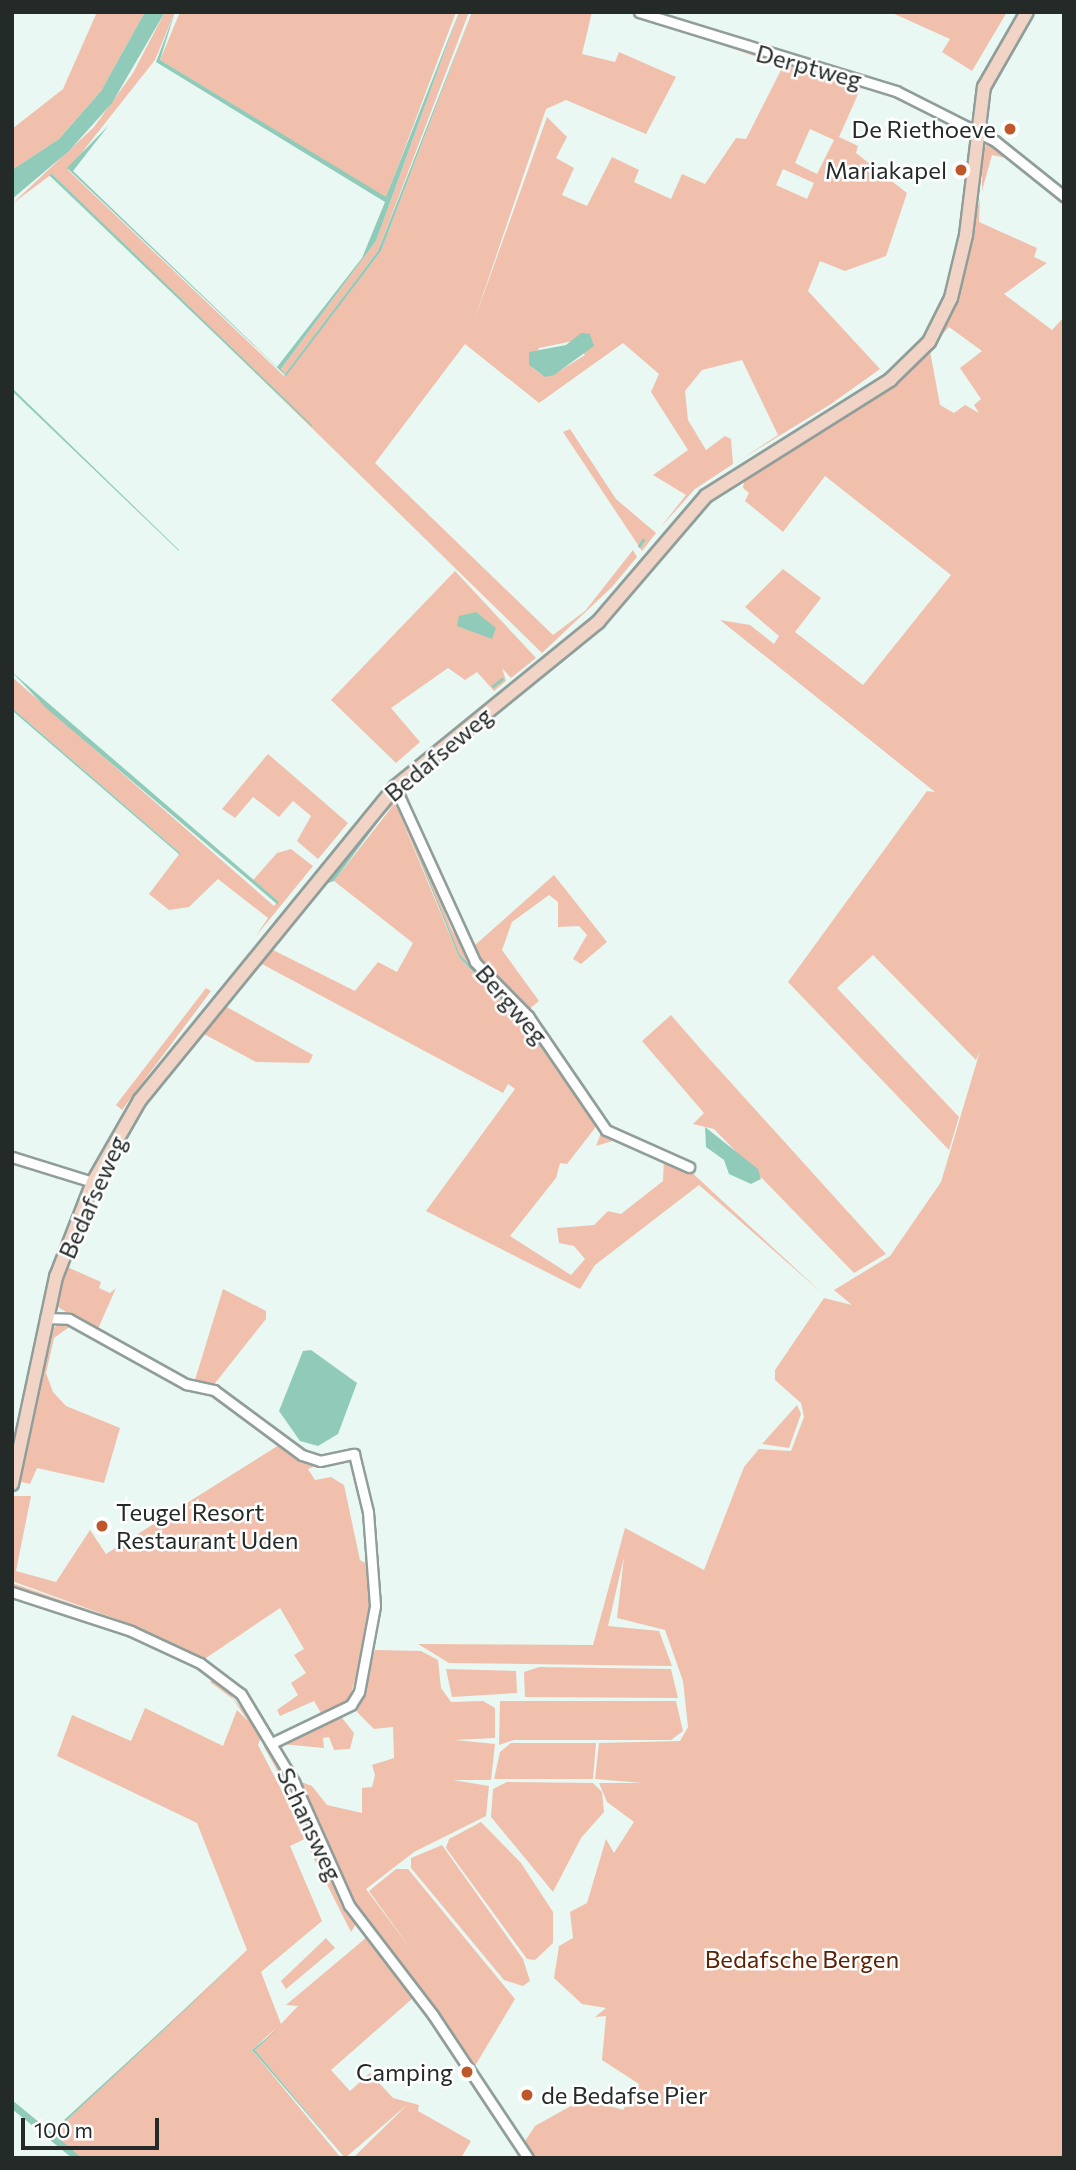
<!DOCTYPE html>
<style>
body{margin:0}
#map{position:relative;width:1076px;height:2170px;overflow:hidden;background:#e9f8f3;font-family:Commissioner,sans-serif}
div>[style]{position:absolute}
.green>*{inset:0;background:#f0c0ad}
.water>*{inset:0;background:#90cab9}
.stream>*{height:2.5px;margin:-1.25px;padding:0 1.25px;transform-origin:1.25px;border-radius:1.25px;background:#90cab9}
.roads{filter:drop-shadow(2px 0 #909e9a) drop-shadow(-2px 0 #909e9a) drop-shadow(0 2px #909e9a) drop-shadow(0 -2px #909e9a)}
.street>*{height:9px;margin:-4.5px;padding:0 4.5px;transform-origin:4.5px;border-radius:4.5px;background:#fff}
.secondary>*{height:12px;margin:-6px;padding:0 6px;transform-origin:6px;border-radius:6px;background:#f2d4c6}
.dots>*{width:19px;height:19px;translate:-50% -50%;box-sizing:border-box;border:4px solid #fff;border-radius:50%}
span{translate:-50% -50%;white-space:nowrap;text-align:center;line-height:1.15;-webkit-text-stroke:5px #fff;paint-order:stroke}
.street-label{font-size:24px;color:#242a28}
.poi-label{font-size:24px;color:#242a28}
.right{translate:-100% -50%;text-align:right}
.left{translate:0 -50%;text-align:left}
.park-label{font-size:24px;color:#5d2204}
.frame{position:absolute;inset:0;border:14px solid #242a28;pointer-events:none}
.scale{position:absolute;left:21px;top:2118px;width:138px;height:32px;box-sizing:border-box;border:4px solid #242a28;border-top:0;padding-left:9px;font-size:21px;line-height:24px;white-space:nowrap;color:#242a28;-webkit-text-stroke:5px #fff;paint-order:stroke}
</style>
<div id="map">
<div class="green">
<i style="clip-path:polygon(97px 12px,145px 12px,101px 91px,59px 139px,12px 170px,12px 129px,63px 89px)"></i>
<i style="clip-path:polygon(evenodd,165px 12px,175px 12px,155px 60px,68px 170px,284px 376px,381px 251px,472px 12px,592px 12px,582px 54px,615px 62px,619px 52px,676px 77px,646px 134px,566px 100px,546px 109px,474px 321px,547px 117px,567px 137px,556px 158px,574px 168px,562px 195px,587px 206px,612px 157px,639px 170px,634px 182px,671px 199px,682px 174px,705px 184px,736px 138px,746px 139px,783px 66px,719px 44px,863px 83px,839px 137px,858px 146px,856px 153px,907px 193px,886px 256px,845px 271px,820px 261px,808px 291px,880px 369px,901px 354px,831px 404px,740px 460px,778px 435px,742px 360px,702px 370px,685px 391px,688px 420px,706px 450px,725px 436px,731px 439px,733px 464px,695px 489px,660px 528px,686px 495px,653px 475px,688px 450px,651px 392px,659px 374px,623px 343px,539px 403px,465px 344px,375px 463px,553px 635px,585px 611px,633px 550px,637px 557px,612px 587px,542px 653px,52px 174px,12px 204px,94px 127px,133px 73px,165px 12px,810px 129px,834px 140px,817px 174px,795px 163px,810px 129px,165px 12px,783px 169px,814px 183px,807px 199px,776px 185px,783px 169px,165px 12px,573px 341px,585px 355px,561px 370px,542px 375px,529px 365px,539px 348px,573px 341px)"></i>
<i style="clip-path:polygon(180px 12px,456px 12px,386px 198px,160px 60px)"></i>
<i style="clip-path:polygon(459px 12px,469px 12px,378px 251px,285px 374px,281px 369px,376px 241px)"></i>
<i style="clip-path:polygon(890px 12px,1007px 12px,972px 71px,942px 52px,950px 39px)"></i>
<i style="clip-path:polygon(991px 143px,1046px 183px,1064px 206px,1006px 158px,992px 155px,982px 191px,982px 148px)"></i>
<i style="clip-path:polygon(980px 199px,979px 222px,1037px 248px,1034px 257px,1047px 263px,1004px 294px,1052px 330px,1064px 317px,1064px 2158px,532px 2158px,525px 2141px,535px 2126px,585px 2098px,623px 2110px,639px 2084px,602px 2060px,606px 2016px,595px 2017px,606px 2008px,582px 2004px,554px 1978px,559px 1946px,573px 1938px,570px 1912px,587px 1903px,606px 1839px,614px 1853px,634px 1822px,607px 1802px,599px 1783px,642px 1783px,595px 1779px,599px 1743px,680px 1741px,688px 1727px,683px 1681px,665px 1630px,617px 1618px,624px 1557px,608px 1626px,659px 1631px,672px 1666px,449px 1663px,418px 1644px,593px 1645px,625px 1528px,704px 1570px,744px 1467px,759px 1449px,791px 1451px,804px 1417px,801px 1403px,775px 1380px,775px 1370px,824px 1298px,852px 1305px,834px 1290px,890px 1256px,941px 1182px,980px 1051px,976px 1060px,873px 955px,837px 988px,959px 1117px,949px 1150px,788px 982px,927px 791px,935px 792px,720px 620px,750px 625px,774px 644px,779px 636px,745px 607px,783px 569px,821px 598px,795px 632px,863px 685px,951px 575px,825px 476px,783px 532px,745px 501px,749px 493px,743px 488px,745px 476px,930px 351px,940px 405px,954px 413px,965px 405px,979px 413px,974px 405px,981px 399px,960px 368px,982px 351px,949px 327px,938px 339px)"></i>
<i style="clip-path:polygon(570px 429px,616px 499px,656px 533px,642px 551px,563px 432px)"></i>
<i style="clip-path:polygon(455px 571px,536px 658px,511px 678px,502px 668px,506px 681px,494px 691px,477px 672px,465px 680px,448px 668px,391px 708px,420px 742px,396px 763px,331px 700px)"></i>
<i style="clip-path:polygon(12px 677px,274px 906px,278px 901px,253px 880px,277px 853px,291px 849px,313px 866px,256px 936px,268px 918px,218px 879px,189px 907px,169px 910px,149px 894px,180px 853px,12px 708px)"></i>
<i style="clip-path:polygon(482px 721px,483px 728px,405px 790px,462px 929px,474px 946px,554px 875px,607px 942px,581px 964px,573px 959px,587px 935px,579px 926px,558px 927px,558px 902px,549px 895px,512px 922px,502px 950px,539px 1001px,527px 1011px,493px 981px,477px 960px,477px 948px,470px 951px,461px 936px,404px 796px,404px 784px)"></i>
<i style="clip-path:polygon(268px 754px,348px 823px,318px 859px,297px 841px,311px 816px,293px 801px,279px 817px,253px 797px,235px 818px,222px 809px)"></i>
<i style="clip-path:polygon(evenodd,391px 797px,402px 804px,451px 928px,473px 963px,527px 1017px,595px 1116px,595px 1128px,567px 1164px,560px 1163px,556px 1178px,510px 1236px,571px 1275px,585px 1259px,574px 1246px,559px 1243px,557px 1228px,594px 1225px,608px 1211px,621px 1214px,663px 1181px,664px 1157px,616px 1140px,596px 1146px,601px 1133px,664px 1155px,688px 1169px,822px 1293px,699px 1185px,595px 1265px,580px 1289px,426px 1211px,515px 1089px,508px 1084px,503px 1093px,260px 963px,269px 950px,225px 1006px,313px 1055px,309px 1063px,256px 1062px,202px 1033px,191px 1041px,267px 947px,355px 991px,378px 962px,397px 972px,413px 943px,334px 881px,395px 803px,321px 882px,391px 797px,399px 813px,460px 955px,522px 1018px,574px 1092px,520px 1020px,459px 957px,399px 813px)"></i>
<i style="clip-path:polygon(206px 988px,211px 991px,122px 1110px,116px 1105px)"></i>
<i style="clip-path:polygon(671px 1015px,705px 1054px,886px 1254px,854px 1273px,714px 1129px,693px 1124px,704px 1113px,642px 1041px)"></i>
<i style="clip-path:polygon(65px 1266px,101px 1282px,99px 1288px,110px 1293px,116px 1288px,97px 1331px,53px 1304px)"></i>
<i style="clip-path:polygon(223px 1289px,266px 1311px,266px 1319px,212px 1387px,194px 1383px)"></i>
<i style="clip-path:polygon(58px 1325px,72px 1325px,54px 1338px,46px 1373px,53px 1392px,66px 1406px,120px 1428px,104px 1483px,37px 1468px,30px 1484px,17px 1481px,45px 1333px)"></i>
<i style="clip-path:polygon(797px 1405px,801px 1414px,789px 1448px,762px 1444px)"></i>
<i style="clip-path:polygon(279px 1445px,320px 1464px,308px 1469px,315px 1480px,331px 1477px,344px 1485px,360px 1560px,369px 1565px,372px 1620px,348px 1704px,322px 1715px,314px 1701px,280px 1716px,277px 1710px,298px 1695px,291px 1683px,306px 1673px,294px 1655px,304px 1649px,280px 1608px,203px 1660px,109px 1619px,12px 1588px,12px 1583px,141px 1628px,12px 1581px,13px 1496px,31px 1496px,16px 1571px,56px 1582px,90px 1530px,106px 1554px)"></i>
<i style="clip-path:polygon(368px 1648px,360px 1704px,375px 1650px,421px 1651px,438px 1660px,441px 1688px,451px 1702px,483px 1701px,495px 1708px,495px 1738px,455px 1740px,495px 1744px,491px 1780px,453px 1780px,489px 1786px,486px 1816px,414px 1852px,366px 1889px,413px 1952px,369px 1891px,396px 1869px,408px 1869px,515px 1999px,475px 2066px,346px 1893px,296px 1780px,312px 1786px,327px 1805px,362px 1813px,362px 1788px,372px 1787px,375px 1775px,372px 1765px,394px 1758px,393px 1727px,374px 1729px,357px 1712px)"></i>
<i style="clip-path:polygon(539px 1667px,671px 1669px,678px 1698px,525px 1697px,524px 1672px)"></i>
<i style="clip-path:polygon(446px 1669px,516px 1671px,517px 1693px,452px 1697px)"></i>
<i style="clip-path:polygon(215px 1676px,262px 1734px,258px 1745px,306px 1837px,295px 1802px,264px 1747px,269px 1746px,313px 1832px,309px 1837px,290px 1846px,322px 1921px,261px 1972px,281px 2024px,298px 2006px,286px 2005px,367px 1937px,440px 2031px,413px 1998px,331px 2070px,350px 2091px,370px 2073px,393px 2098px,419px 2105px,418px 2111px,471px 2141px,461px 2158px,353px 2158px,408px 2104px,345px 2158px,255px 2050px,277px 2027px,252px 2050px,341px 2158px,82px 2158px,53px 2133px,247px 1950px,197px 1823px,57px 1756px,72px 1715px,131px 1741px,145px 1708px,223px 1746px,237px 1710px,248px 1721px,233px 1699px,210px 1682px)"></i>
<i style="clip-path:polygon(500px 1701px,676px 1701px,683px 1731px,671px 1740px,514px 1740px,499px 1745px)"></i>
<i style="clip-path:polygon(339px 1714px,354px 1733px,350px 1749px,334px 1750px,329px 1737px,323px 1738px,324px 1748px,281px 1744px)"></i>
<i style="clip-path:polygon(511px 1743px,596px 1743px,593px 1779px,494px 1779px,500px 1752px)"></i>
<i style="clip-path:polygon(507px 1782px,593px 1783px,602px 1792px,604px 1812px,581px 1838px,553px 1892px,491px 1817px,493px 1789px)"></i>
<i style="clip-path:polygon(481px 1822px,521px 1863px,553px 1912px,553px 1943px,535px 1960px,527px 1959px,446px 1848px,449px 1839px)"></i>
<i style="clip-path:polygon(317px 1844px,356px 1924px,351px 1932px,308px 1847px)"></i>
<i style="clip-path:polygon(442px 1845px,523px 1959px,530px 1981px,523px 1986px,504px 1980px,411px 1868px,411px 1858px)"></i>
<i style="clip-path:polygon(326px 1938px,335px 1948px,286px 1989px,281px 1981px)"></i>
</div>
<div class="water">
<i style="clip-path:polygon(145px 12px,165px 12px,112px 103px,69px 151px,12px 199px,12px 170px,59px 139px,101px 91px)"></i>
<i style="clip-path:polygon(175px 12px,160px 60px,386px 197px,459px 12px,376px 241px,281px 369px,285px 374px,378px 251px,472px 12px,381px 251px,286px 376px,67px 168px,109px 125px,73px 171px,277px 367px,362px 258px,385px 202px,156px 62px)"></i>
<i style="clip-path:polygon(52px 174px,312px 425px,312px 427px,49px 175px)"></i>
<i style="clip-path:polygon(581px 333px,590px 334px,594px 346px,554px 375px,545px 377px,529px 365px,529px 352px,566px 345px)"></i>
<i style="clip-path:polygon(12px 388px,179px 550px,179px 551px,12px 391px)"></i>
<i style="clip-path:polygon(476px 612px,496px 628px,492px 639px,457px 626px,459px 616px)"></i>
<i style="clip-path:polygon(12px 672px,278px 901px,278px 905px,46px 708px)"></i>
<i style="clip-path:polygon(12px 708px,180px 853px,180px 855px,15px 713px)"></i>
<i style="clip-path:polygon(392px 803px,334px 881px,323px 885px,329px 879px)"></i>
<i style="clip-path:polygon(401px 813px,460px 955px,522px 1018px,574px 1092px,520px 1020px,459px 957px)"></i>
<i style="clip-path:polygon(705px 1127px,758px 1169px,761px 1179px,751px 1184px,729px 1174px,724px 1160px,706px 1147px)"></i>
<i style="clip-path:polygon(311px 1350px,357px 1383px,338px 1434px,318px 1446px,300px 1441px,279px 1411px,303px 1351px)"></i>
<i style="clip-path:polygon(243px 1956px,53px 2133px,82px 2158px,72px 2158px,12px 2109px,12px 2100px,51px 2132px)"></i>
<i style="clip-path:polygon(279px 2028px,255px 2050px,345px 2158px,252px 2050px)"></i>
</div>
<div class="stream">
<i style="left:639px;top:546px;width:7px;rotate:-56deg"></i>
<i style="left:493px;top:686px;width:11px;rotate:-38deg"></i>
</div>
<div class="roads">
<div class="street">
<i style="left:639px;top:12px;width:269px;rotate:17.1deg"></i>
<i style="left:896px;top:91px;width:111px;rotate:26.8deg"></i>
<i style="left:995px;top:141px;width:88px;rotate:38.6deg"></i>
<i style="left:395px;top:787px;width:192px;rotate:65.4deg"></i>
<i style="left:475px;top:962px;width:76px;rotate:45.5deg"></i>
<i style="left:528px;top:1016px;width:138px;rotate:55.6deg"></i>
<i style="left:606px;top:1130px;width:91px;rotate:24deg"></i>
<i style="left:12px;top:1157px;width:85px;rotate:17.2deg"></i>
<i style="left:45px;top:1318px;width:24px;rotate:2deg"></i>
<i style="left:69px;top:1319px;width:134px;rotate:29.1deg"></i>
<i style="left:186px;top:1384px;width:29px;rotate:12deg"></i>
<i style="left:214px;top:1390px;width:109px;rotate:36.5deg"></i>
<i style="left:302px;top:1455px;width:19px;rotate:18deg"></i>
<i style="left:320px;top:1461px;width:35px;rotate:-12deg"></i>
<i style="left:354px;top:1454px;width:60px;rotate:76.4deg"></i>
<i style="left:368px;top:1512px;width:94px;rotate:85.7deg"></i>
<i style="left:375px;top:1606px;width:87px;rotate:100.5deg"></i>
<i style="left:359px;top:1692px;width:15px;rotate:122deg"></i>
<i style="left:351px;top:1705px;width:88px;rotate:154.3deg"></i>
<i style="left:12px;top:1592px;width:125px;rotate:18.1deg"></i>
<i style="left:131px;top:1631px;width:76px;rotate:24.9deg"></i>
<i style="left:200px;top:1663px;width:51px;rotate:37.1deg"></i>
<i style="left:241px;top:1694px;width:103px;rotate:58.9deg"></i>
<i style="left:294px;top:1782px;width:135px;rotate:65.9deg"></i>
<i style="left:349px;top:1905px;width:138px;rotate:52.6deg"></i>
<i style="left:433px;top:2015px;width:172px;rotate:56.4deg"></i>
</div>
<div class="secondary">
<i style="left:12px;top:1484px;width:212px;rotate:-78deg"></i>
<i style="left:56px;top:1277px;width:102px;rotate:-68.7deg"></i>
<i style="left:93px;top:1182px;width:95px;rotate:-60.2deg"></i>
<i style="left:140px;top:1100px;width:404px;rotate:-50.8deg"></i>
<i style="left:395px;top:787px;width:262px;rotate:-39.1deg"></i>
<i style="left:598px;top:622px;width:166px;rotate:-49.4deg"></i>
<i style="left:706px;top:496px;width:218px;rotate:-32.2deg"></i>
<i style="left:890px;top:380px;width:54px;rotate:-44.3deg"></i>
<i style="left:929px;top:342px;width:49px;rotate:-63.4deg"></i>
<i style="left:951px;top:298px;width:65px;rotate:-76.6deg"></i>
<i style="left:966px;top:235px;width:149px;rotate:-83.1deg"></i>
<i style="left:984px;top:87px;width:86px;rotate:-60.2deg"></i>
</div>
</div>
<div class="dots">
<i style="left:1010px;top:129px;background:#be582b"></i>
<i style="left:961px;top:170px;background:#be582b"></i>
<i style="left:102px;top:1526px;background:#be582b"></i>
<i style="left:467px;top:2072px;background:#be582b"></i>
<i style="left:527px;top:2095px;background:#be582b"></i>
</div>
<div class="street-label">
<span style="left:809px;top:66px;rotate:15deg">Derptweg</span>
<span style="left:438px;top:754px;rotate:-40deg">Bedafseweg</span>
<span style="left:512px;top:1004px;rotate:49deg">Bergweg</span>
<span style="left:92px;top:1197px;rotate:-66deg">Bedafseweg</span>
<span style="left:310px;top:1824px;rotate:65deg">Schansweg</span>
</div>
<div class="poi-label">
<span class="right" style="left:996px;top:129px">De Riethoeve</span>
<span class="right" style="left:947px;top:170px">Mariakapel</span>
<span class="left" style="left:116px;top:1526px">Teugel Resort<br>Restaurant Uden</span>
<span class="right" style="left:453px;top:2072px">Camping</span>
<span class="left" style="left:541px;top:2095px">de Bedafse Pier</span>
</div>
<div class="park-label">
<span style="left:802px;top:1959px">Bedafsche Bergen</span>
</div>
<div class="frame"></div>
<div class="scale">100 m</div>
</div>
